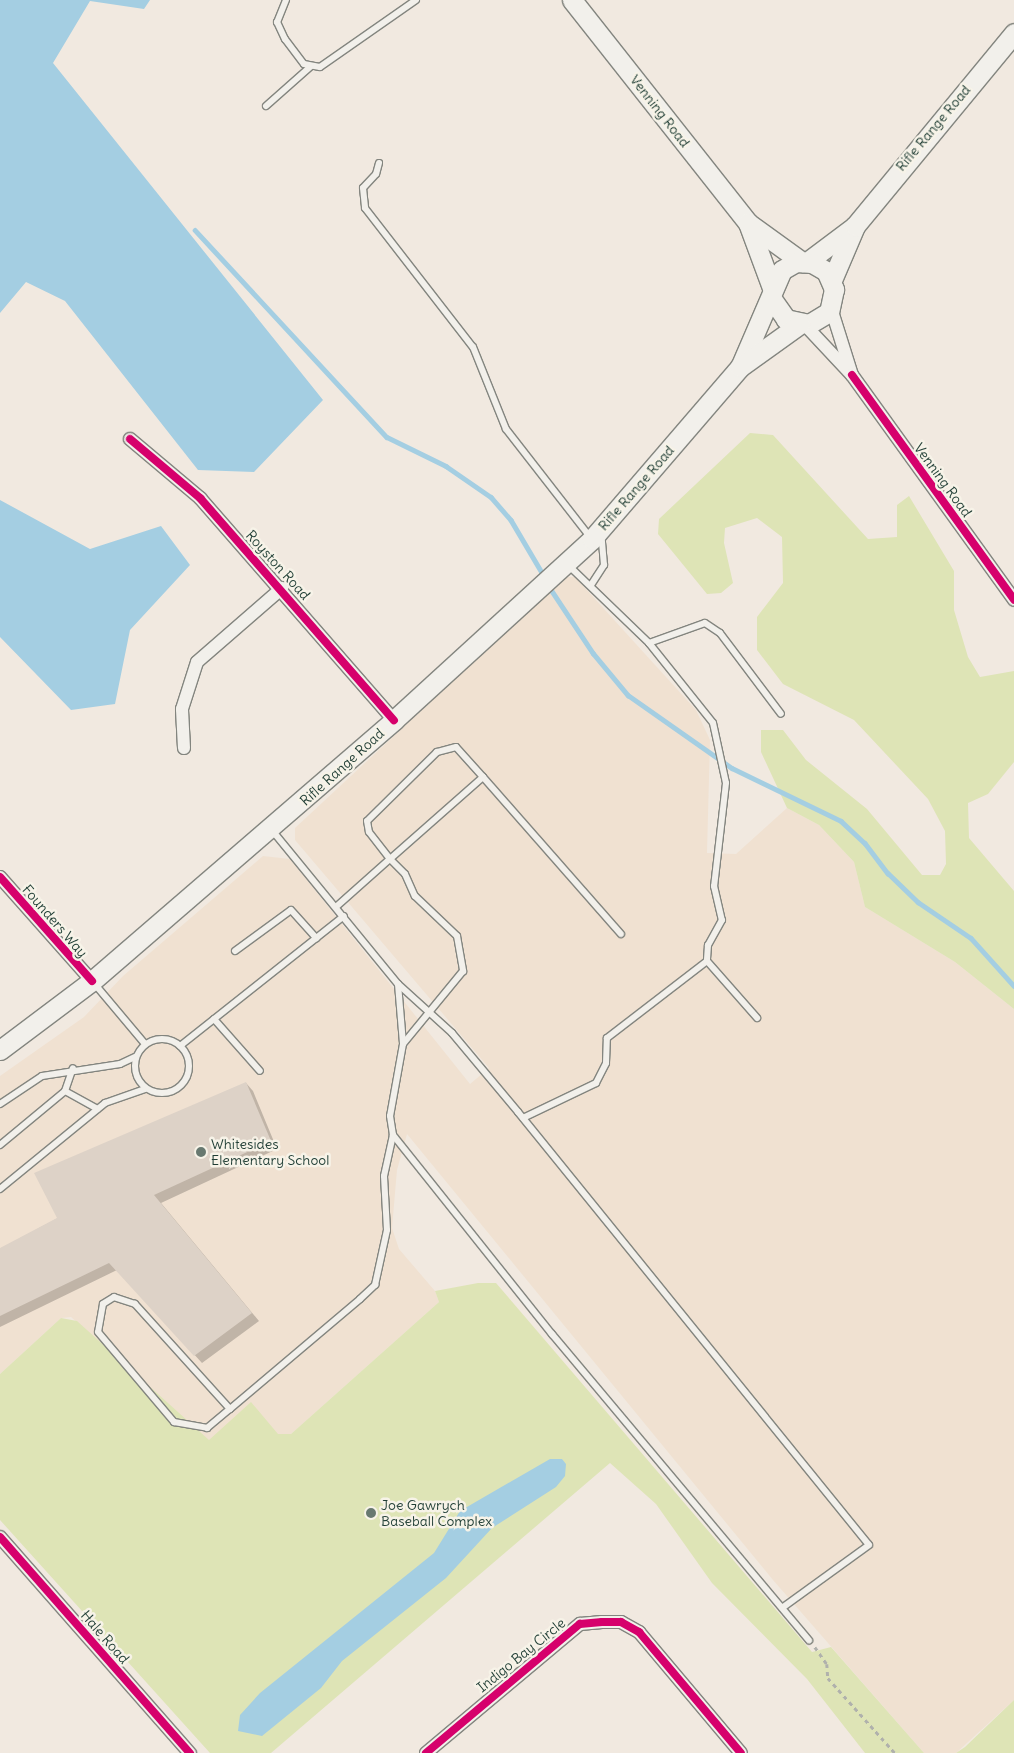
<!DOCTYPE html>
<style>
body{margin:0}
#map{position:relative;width:1014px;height:1753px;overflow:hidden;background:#f1e9e0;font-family:Delius,sans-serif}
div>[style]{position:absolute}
.built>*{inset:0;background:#f0e1d1}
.green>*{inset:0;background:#dee4b6}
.water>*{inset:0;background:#a4cee2}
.shadow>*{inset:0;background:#0003}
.stream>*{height:4.5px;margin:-2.25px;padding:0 2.25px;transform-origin:2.25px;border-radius:2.25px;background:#a4cee2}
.building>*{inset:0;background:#ddd2c7}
.path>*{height:2.5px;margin-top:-1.25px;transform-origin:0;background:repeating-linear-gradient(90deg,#b0b1ac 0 4px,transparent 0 8px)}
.roads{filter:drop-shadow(1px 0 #83857f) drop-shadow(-1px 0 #83857f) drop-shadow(0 1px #83857f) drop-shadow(0 -1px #83857f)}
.lane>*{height:6px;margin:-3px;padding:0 3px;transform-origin:3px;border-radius:3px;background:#f2f0eb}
.lane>.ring{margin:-3px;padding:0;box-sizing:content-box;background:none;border:6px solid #f2f0eb;border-radius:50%}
.street>*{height:12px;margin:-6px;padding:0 6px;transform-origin:6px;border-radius:6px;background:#f2f0eb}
.secondary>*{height:19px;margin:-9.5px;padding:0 9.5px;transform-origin:9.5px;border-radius:9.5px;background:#f2f0eb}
.cycleway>*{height:8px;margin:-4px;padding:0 4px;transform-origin:4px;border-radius:4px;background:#d6006c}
.dots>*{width:14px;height:14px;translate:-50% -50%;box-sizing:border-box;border:2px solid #f7f3e8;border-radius:50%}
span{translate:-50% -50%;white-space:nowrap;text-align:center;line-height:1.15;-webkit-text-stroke:5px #f7f3e8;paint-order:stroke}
.street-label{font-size:14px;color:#1f3d34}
.poi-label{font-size:14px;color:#1f3d34}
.left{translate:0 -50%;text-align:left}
</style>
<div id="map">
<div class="built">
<i style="clip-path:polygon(565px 577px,575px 577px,696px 710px,710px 740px,707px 853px,736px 854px,787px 808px,819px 825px,854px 862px,865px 907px,955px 962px,1014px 1009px,1014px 1700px,956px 1753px,924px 1753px,773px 1580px,407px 1134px,397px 1170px,392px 1228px,399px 1249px,435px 1291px,439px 1302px,291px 1434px,209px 1441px,71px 1317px,61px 1318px,0 1374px,0 1076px,84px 1017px,123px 976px,263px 856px,290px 859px,470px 1084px,489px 1068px,295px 840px,295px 828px)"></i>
</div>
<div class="green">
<i style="clip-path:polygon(750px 433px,773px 435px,868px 539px,897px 537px,897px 505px,909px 496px,954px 571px,954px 610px,968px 657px,980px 677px,1014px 671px,1014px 762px,988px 794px,968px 803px,969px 838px,1014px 891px,1014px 1009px,955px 962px,865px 907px,854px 862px,819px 825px,787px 808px,761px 752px,761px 730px,783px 730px,806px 760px,867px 809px,922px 875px,940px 875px,946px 864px,945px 831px,928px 799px,854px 720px,783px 684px,757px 650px,757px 617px,783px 583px,782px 537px,757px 518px,725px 528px,724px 543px,733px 583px,721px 593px,707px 594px,658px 534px,659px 519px)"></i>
<i style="clip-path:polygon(478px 1283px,496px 1283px,812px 1652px,831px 1647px,924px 1753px,865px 1753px,807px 1679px,712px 1583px,656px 1504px,610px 1463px,271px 1753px,210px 1753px,0 1520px,0 1374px,61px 1318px,77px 1321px,209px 1440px,251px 1402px,278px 1434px,291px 1434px,439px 1302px,435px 1291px)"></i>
<i style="clip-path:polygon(1014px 1700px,1014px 1753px,956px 1753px,965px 1747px)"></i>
</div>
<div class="water">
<i style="clip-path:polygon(0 0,150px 0,144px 9px,90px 1px,53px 63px,323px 400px,254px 472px,198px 470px,65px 301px,26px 282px,0 313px)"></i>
<i style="clip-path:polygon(0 500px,90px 549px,161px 526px,190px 565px,130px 630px,115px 704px,71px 710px,0 637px)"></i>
<i style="clip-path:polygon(550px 1459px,562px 1459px,566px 1464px,565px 1476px,556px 1487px,492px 1528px,446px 1578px,342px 1661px,321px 1688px,262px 1736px,238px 1731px,240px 1715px,260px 1693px,434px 1553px,460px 1511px)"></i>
</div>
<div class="shadow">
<i style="clip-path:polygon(246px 1083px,253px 1091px,277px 1149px,161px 1203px,259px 1321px,202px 1363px,117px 1270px,0 1327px,0 1249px,58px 1218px)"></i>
</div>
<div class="stream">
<i style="left:195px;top:230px;width:282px;rotate:47.2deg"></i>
<i style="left:387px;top:437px;width:66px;rotate:26.2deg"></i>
<i style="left:446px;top:466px;width:55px;rotate:34.6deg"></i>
<i style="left:491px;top:497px;width:30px;rotate:49deg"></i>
<i style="left:511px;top:520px;width:65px;rotate:59.5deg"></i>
<i style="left:548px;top:585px;width:82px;rotate:56.5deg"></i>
<i style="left:593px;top:653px;width:55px;rotate:50.2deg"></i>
<i style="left:628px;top:695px;width:127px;rotate:35.1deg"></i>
<i style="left:732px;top:768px;width:121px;rotate:25.9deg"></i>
<i style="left:841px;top:821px;width:33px;rotate:43deg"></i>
<i style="left:865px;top:843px;width:38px;rotate:53deg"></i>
<i style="left:888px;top:873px;width:42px;rotate:44deg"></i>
<i style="left:918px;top:902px;width:64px;rotate:34.2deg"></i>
<i style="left:971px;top:938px;width:64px;rotate:48.1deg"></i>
</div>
<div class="building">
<i style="clip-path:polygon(246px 1082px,271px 1141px,154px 1195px,252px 1313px,194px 1356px,109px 1263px,0 1316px,0 1248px,57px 1218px,34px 1173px)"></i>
</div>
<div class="path">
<i style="left:815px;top:1647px;width:21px;rotate:55deg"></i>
<i style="left:827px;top:1664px;width:14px;rotate:86deg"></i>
<i style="left:828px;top:1678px;width:101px;rotate:48.2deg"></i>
</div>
<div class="roads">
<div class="lane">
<i style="left:286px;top:0;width:24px;rotate:112deg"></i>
<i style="left:277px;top:22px;width:19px;rotate:65deg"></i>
<i style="left:285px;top:39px;width:31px;rotate:53deg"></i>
<i style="left:304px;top:64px;width:16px;rotate:11deg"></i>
<i style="left:320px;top:67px;width:117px;rotate:-34.9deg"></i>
<i style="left:266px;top:106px;width:60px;rotate:-41.6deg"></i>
<i style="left:379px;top:163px;width:11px;rotate:105deg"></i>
<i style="left:376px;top:174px;width:19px;rotate:133deg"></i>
<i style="left:363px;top:188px;width:20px;rotate:84deg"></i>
<i style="left:365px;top:208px;width:176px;rotate:52.2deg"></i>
<i style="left:473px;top:347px;width:88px;rotate:68.1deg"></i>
<i style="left:506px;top:429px;width:138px;rotate:52.1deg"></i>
<i style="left:567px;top:564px;width:114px;rotate:43.9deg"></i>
<i style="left:649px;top:643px;width:59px;rotate:-19.7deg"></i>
<i style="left:705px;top:623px;width:18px;rotate:34deg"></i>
<i style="left:720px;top:633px;width:101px;rotate:53deg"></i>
<i style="left:591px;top:585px;width:24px;rotate:-57deg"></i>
<i style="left:604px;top:565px;width:32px;rotate:-95deg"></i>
<i style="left:649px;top:643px;width:102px;rotate:51.3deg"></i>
<i style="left:713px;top:723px;width:61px;rotate:77.8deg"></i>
<i style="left:726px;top:783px;width:104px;rotate:96.6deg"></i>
<i style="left:714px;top:886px;width:35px;rotate:77deg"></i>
<i style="left:722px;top:920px;width:29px;rotate:119deg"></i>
<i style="left:708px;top:945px;width:16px;rotate:94deg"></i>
<i style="left:707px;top:961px;width:76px;rotate:48.7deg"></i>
<i style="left:483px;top:777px;width:209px;rotate:48.7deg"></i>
<i style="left:271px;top:829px;width:200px;rotate:50.7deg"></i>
<i style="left:398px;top:984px;width:73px;rotate:42.2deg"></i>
<i style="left:452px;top:1033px;width:103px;rotate:50.1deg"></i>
<i style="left:518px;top:1112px;width:557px;rotate:50.97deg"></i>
<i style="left:869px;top:1545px;width:107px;rotate:144.1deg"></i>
<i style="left:337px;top:906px;width:71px;rotate:-41.6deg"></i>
<i style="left:390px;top:859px;width:124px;rotate:-41.4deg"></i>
<i style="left:483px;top:777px;width:40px;rotate:-132deg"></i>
<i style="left:456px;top:747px;width:20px;rotate:165deg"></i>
<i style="left:437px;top:752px;width:98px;rotate:135.4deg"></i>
<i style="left:367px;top:821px;width:11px;rotate:80deg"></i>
<i style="left:369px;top:832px;width:34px;rotate:52deg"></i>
<i style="left:390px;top:859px;width:21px;rotate:45deg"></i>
<i style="left:405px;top:874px;width:24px;rotate:66deg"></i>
<i style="left:415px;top:896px;width:58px;rotate:43.6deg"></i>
<i style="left:457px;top:936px;width:36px;rotate:80deg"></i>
<i style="left:463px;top:971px;width:94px;rotate:129.4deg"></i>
<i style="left:403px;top:1044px;width:73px;rotate:100.2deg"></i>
<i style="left:390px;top:1116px;width:19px;rotate:81deg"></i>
<i style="left:393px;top:1135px;width:255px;rotate:51.4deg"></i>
<i style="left:552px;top:1334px;width:400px;rotate:50deg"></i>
<i style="left:235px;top:951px;width:69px;rotate:-36.2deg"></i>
<i style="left:291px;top:910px;width:38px;rotate:48deg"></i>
<i style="left:93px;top:982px;width:81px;rotate:50deg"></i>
<i style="left:398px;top:984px;width:60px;rotate:85.2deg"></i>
<i style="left:214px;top:1019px;width:69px;rotate:48.5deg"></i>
<i class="ring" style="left:135px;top:1039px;width:48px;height:48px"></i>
<i style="left:180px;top:1046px;width:209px;rotate:-38.4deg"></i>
<i style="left:65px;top:1091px;width:37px;rotate:29deg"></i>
<i style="left:0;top:1104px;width:50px;rotate:-33.7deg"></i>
<i style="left:42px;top:1076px;width:79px;rotate:-8.7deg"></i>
<i style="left:120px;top:1064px;width:17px;rotate:-25deg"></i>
<i style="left:523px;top:1118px;width:81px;rotate:-25.6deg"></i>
<i style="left:596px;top:1083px;width:22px;rotate:-63deg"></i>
<i style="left:606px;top:1063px;width:25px;rotate:-88deg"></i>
<i style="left:607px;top:1038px;width:126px;rotate:-37.6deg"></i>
<i style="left:0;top:1145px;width:85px;rotate:-39.7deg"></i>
<i style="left:65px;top:1091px;width:24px;rotate:-71deg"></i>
<i style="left:0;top:1189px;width:136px;rotate:-39.3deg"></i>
<i style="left:105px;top:1103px;width:42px;rotate:-19.3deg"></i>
<i style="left:230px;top:1409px;width:142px;rotate:-132.1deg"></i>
<i style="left:135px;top:1304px;width:22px;rotate:-162deg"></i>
<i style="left:114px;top:1297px;width:13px;rotate:148deg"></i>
<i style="left:103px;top:1304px;width:28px;rotate:100deg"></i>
<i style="left:98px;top:1332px;width:118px;rotate:49.8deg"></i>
<i style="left:174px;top:1422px;width:34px;rotate:10deg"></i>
<i style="left:207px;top:1428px;width:30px;rotate:-40deg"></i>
<i style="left:230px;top:1409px;width:170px;rotate:-40.2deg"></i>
<i style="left:360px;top:1299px;width:21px;rotate:-43deg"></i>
<i style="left:375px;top:1285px;width:56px;rotate:-77.7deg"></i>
<i style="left:387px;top:1230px;width:54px;rotate:-93.2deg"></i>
<i style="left:384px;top:1176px;width:42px;rotate:-77.6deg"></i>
</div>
<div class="street">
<i style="left:805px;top:325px;width:69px;rotate:46.8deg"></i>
<i style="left:852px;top:375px;width:70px;rotate:-107.4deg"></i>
<i style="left:852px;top:375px;width:277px;rotate:54.2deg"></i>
<i style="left:130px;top:439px;width:92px;rotate:40.1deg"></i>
<i style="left:200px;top:498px;width:295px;rotate:48.9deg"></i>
<i style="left:184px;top:748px;width:39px;rotate:-93deg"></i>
<i style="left:182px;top:709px;width:49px;rotate:-72.3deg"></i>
<i style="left:197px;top:662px;width:113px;rotate:-41deg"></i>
<i style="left:0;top:877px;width:139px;rotate:48.5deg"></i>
<i style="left:0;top:1537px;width:288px;rotate:48.7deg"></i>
<i style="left:426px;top:1753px;width:201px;rotate:-40deg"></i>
<i style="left:580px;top:1624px;width:22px;rotate:-5deg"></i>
<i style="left:602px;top:1622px;width:19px"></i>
<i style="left:621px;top:1622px;width:21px;rotate:29deg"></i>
<i style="left:639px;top:1632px;width:158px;rotate:49.9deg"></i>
</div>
<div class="secondary">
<i style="left:572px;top:0;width:284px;rotate:51.7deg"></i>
<i style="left:748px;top:223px;width:67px;rotate:35.8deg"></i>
<i style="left:748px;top:223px;width:69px;rotate:69.7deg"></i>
<i style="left:807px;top:262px;width:59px;rotate:-36.7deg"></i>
<i style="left:832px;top:280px;width:59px;rotate:-66.9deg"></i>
<i style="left:855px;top:226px;width:250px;rotate:-50.5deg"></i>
<i style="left:741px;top:365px;width:103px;rotate:-66.7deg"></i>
<i style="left:782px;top:270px;width:16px;rotate:-30deg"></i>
<i style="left:796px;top:262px;width:16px;rotate:4deg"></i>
<i style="left:812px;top:263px;width:16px;rotate:30deg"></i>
<i style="left:826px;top:271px;width:20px;rotate:66deg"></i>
<i style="left:834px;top:289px;width:24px;rotate:102deg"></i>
<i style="left:829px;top:312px;width:23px;rotate:149deg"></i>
<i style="left:809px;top:324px;width:24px;rotate:-168deg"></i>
<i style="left:786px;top:319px;width:24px;rotate:-125deg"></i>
<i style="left:0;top:1050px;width:115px;rotate:-36.9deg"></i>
<i style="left:92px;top:981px;width:399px;rotate:-40.8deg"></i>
<i style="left:394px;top:720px;width:268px;rotate:-42.4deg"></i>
<i style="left:592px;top:539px;width:227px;rotate:-49.3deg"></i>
<i style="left:740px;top:367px;width:74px;rotate:-35.6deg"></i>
</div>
</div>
<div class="cycleway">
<i style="left:852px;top:375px;width:277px;rotate:54.2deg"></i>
<i style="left:130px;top:439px;width:92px;rotate:40.1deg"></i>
<i style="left:200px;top:498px;width:295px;rotate:48.9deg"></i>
<i style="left:0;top:877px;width:139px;rotate:48.5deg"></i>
<i style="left:0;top:1537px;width:288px;rotate:48.7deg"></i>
<i style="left:426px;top:1753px;width:201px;rotate:-40deg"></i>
<i style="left:580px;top:1624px;width:22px;rotate:-5deg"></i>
<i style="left:602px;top:1622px;width:19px"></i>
<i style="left:621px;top:1622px;width:21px;rotate:29deg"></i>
<i style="left:639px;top:1632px;width:158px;rotate:49.9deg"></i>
</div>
<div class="dots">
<i style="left:201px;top:1152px;background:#687970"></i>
<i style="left:371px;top:1513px;background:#687970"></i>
</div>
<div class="street-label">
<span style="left:660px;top:111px;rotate:52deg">Venning Road</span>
<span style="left:933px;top:128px;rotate:-50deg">Rifle Range Road</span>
<span style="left:943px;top:480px;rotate:54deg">Venning Road</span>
<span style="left:636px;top:488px;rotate:-49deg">Rifle Range Road</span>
<span style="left:278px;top:565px;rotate:48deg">Royston Road</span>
<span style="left:342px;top:767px;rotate:-42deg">Rifle Range Road</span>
<span style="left:55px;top:921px;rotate:49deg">Founders Way</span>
<span style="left:105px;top:1637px;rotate:49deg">Hale Road</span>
<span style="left:521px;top:1655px;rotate:-39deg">Indigo Bay Circle</span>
</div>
<div class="poi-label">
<span class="left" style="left:211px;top:1152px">Whitesides<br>Elementary School</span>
<span class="left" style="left:381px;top:1513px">Joe Gawrych<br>Baseball Complex</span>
</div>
</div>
